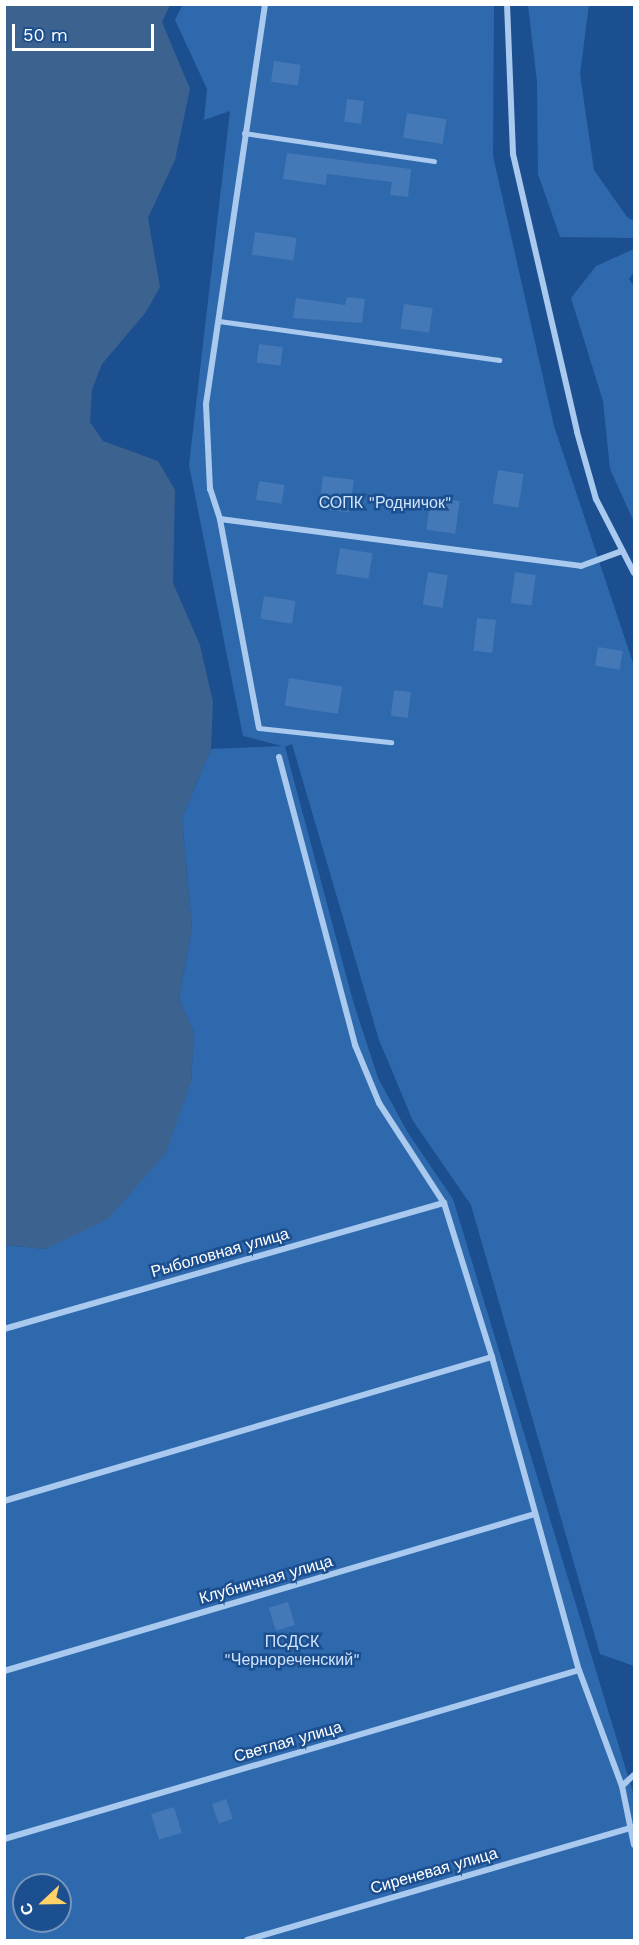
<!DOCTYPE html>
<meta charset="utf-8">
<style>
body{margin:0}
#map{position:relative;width:639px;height:1945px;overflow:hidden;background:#1b4f8f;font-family:"Work Sans",sans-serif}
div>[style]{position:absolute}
.green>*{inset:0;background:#2e69ad}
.water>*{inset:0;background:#3c6290}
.building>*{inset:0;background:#4478b7;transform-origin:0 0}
.lane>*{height:4.5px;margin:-2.25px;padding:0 2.25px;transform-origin:2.25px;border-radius:2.25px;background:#a9c9ee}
.street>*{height:6px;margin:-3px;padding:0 3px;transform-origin:3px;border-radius:3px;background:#a9c9ee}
span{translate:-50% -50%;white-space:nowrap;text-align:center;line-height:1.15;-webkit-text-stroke:5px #1b4f8f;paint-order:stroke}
.park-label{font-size:16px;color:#cfe3fa}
.street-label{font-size:16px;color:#fff}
.frame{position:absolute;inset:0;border:6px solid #fff;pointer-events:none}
.north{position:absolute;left:12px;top:1873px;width:60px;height:60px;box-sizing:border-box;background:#1b4f8f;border:2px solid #7695bc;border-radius:50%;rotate:248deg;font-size:16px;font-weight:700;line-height:24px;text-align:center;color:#fff}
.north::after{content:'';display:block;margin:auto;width:21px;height:27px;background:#ffd166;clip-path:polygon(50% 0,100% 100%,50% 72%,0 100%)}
.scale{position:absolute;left:12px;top:24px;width:142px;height:27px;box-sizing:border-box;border:3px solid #fff;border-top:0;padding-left:8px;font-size:18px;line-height:21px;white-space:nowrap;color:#fff;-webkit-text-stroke:4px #1b4f8f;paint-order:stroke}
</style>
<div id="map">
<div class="green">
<i style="clip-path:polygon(evenodd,183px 4px,494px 5px,493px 156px,554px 426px,634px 666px,634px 1666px,600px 1654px,471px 1205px,413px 1121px,379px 1040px,292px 744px,285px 747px,353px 1001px,378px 1078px,408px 1133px,453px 1199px,634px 1796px,634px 1940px,5px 1940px,5px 1245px,46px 1249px,191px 1082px,194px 1033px,179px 998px,192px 928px,182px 818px,211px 749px,282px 746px,243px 736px,189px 465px,230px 111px,204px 120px,207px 89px,175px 20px,183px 4px,24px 1885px,60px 1885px,60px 1921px,24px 1921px,24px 1885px)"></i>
<i style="clip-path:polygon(528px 5px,589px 5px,580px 74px,594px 170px,627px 217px,634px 221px,634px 238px,560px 237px,538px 174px,537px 82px)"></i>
<i style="clip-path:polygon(634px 249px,634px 272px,629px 279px,634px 286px,634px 522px,610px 469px,603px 401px,571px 298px,596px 266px)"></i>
</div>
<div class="water">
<i style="clip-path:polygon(5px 4px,170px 5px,162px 22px,190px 89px,175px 160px,148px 218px,160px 287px,146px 312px,102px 364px,92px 390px,90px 422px,103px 441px,158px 461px,175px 490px,173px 583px,200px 645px,213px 702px,211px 749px,182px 818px,192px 928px,179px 998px,194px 1033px,191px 1082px,166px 1153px,108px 1219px,46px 1249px,4px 1245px)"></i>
</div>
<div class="building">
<i style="left:274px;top:61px;width:27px;height:21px;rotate:8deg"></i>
<i style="left:347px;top:99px;width:17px;height:23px;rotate:7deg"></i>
<i style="left:407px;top:113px;width:40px;height:25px;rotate:9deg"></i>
<i style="clip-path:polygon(287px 153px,411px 169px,408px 197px,390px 195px,392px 182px,327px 174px,326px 185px,283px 179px)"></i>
<i style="left:255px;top:232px;width:42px;height:23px;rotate:8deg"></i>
<i style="clip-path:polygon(347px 297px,365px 299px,362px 323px,293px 318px,296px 298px,345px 305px)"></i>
<i style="left:404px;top:304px;width:29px;height:25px;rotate:8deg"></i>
<i style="left:259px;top:344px;width:24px;height:19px;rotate:7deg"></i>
<i style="left:498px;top:470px;width:26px;height:34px;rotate:9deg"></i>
<i style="left:323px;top:476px;width:31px;height:33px;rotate:7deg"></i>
<i style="left:259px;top:481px;width:26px;height:19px;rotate:9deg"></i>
<i style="left:431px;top:497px;width:29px;height:33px;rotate:8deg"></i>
<i style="left:340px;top:548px;width:33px;height:26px;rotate:9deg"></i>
<i style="left:428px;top:572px;width:20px;height:33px;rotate:9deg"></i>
<i style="left:515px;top:572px;width:21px;height:31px;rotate:8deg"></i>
<i style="left:264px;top:596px;width:32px;height:23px;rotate:9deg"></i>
<i style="left:477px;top:618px;width:19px;height:33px;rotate:6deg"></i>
<i style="left:598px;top:647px;width:25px;height:19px;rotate:9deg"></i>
<i style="left:289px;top:678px;width:54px;height:28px;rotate:9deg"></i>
<i style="left:394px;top:690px;width:17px;height:26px;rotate:7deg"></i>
<i style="left:288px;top:1602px;width:24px;height:20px;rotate:73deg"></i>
<i style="left:226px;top:1799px;width:21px;height:15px;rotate:71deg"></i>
<i style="left:174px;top:1807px;width:27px;height:24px;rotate:73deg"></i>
</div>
<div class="lane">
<i style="left:244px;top:133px;width:192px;rotate:8.4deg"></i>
<i style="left:219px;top:321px;width:283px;rotate:7.9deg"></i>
<i style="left:259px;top:728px;width:133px;rotate:6.1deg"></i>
</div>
<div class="street">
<i style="left:507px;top:4px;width:150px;rotate:87.7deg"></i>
<i style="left:513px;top:154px;width:285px;rotate:77deg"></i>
<i style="left:577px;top:432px;width:70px;rotate:74.2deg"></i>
<i style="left:596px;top:499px;width:83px;rotate:62.8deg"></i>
<i style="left:220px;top:519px;width:364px;rotate:7.4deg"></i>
<i style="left:581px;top:566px;width:44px;rotate:-20.1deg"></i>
<i style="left:259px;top:728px;width:213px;rotate:-100.6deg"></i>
<i style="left:220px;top:519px;width:32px;rotate:-108deg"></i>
<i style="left:210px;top:489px;width:85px;rotate:-92.7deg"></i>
<i style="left:206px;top:404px;width:404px;rotate:-81.6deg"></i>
<i style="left:279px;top:757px;width:298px;rotate:75.2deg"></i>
<i style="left:355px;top:1045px;width:63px;rotate:67.5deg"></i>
<i style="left:379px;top:1103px;width:119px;rotate:57deg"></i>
<i style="left:444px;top:1203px;width:161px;rotate:72.7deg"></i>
<i style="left:492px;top:1357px;width:325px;rotate:74.5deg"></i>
<i style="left:579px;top:1670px;width:124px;rotate:69.7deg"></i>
<i style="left:622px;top:1786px;width:60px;rotate:78.5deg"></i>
<i style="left:4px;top:1329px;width:458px;rotate:-16deg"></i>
<i style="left:4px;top:1501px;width:509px;rotate:-16.44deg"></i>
<i style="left:4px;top:1671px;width:554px;rotate:-16.47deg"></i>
<i style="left:622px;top:1786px;width:16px;rotate:-43deg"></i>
<i style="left:4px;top:1839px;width:599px;rotate:-16.38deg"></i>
<i style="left:247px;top:1940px;width:398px;rotate:-16.3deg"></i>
</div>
<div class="park-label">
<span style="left:385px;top:503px">СОПК "Родничок"</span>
<span style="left:292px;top:1651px">ПСДСК<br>"Чернореченский"</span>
</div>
<div class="street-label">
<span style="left:220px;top:1253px;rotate:-16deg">Рыболовная улица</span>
<span style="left:266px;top:1580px;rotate:-16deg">Клубничная улица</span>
<span style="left:288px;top:1742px;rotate:-16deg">Светлая улица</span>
<span style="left:434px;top:1871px;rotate:-16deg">Сиреневая улица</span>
</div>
<div class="frame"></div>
<div class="north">С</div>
<div class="scale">50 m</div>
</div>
